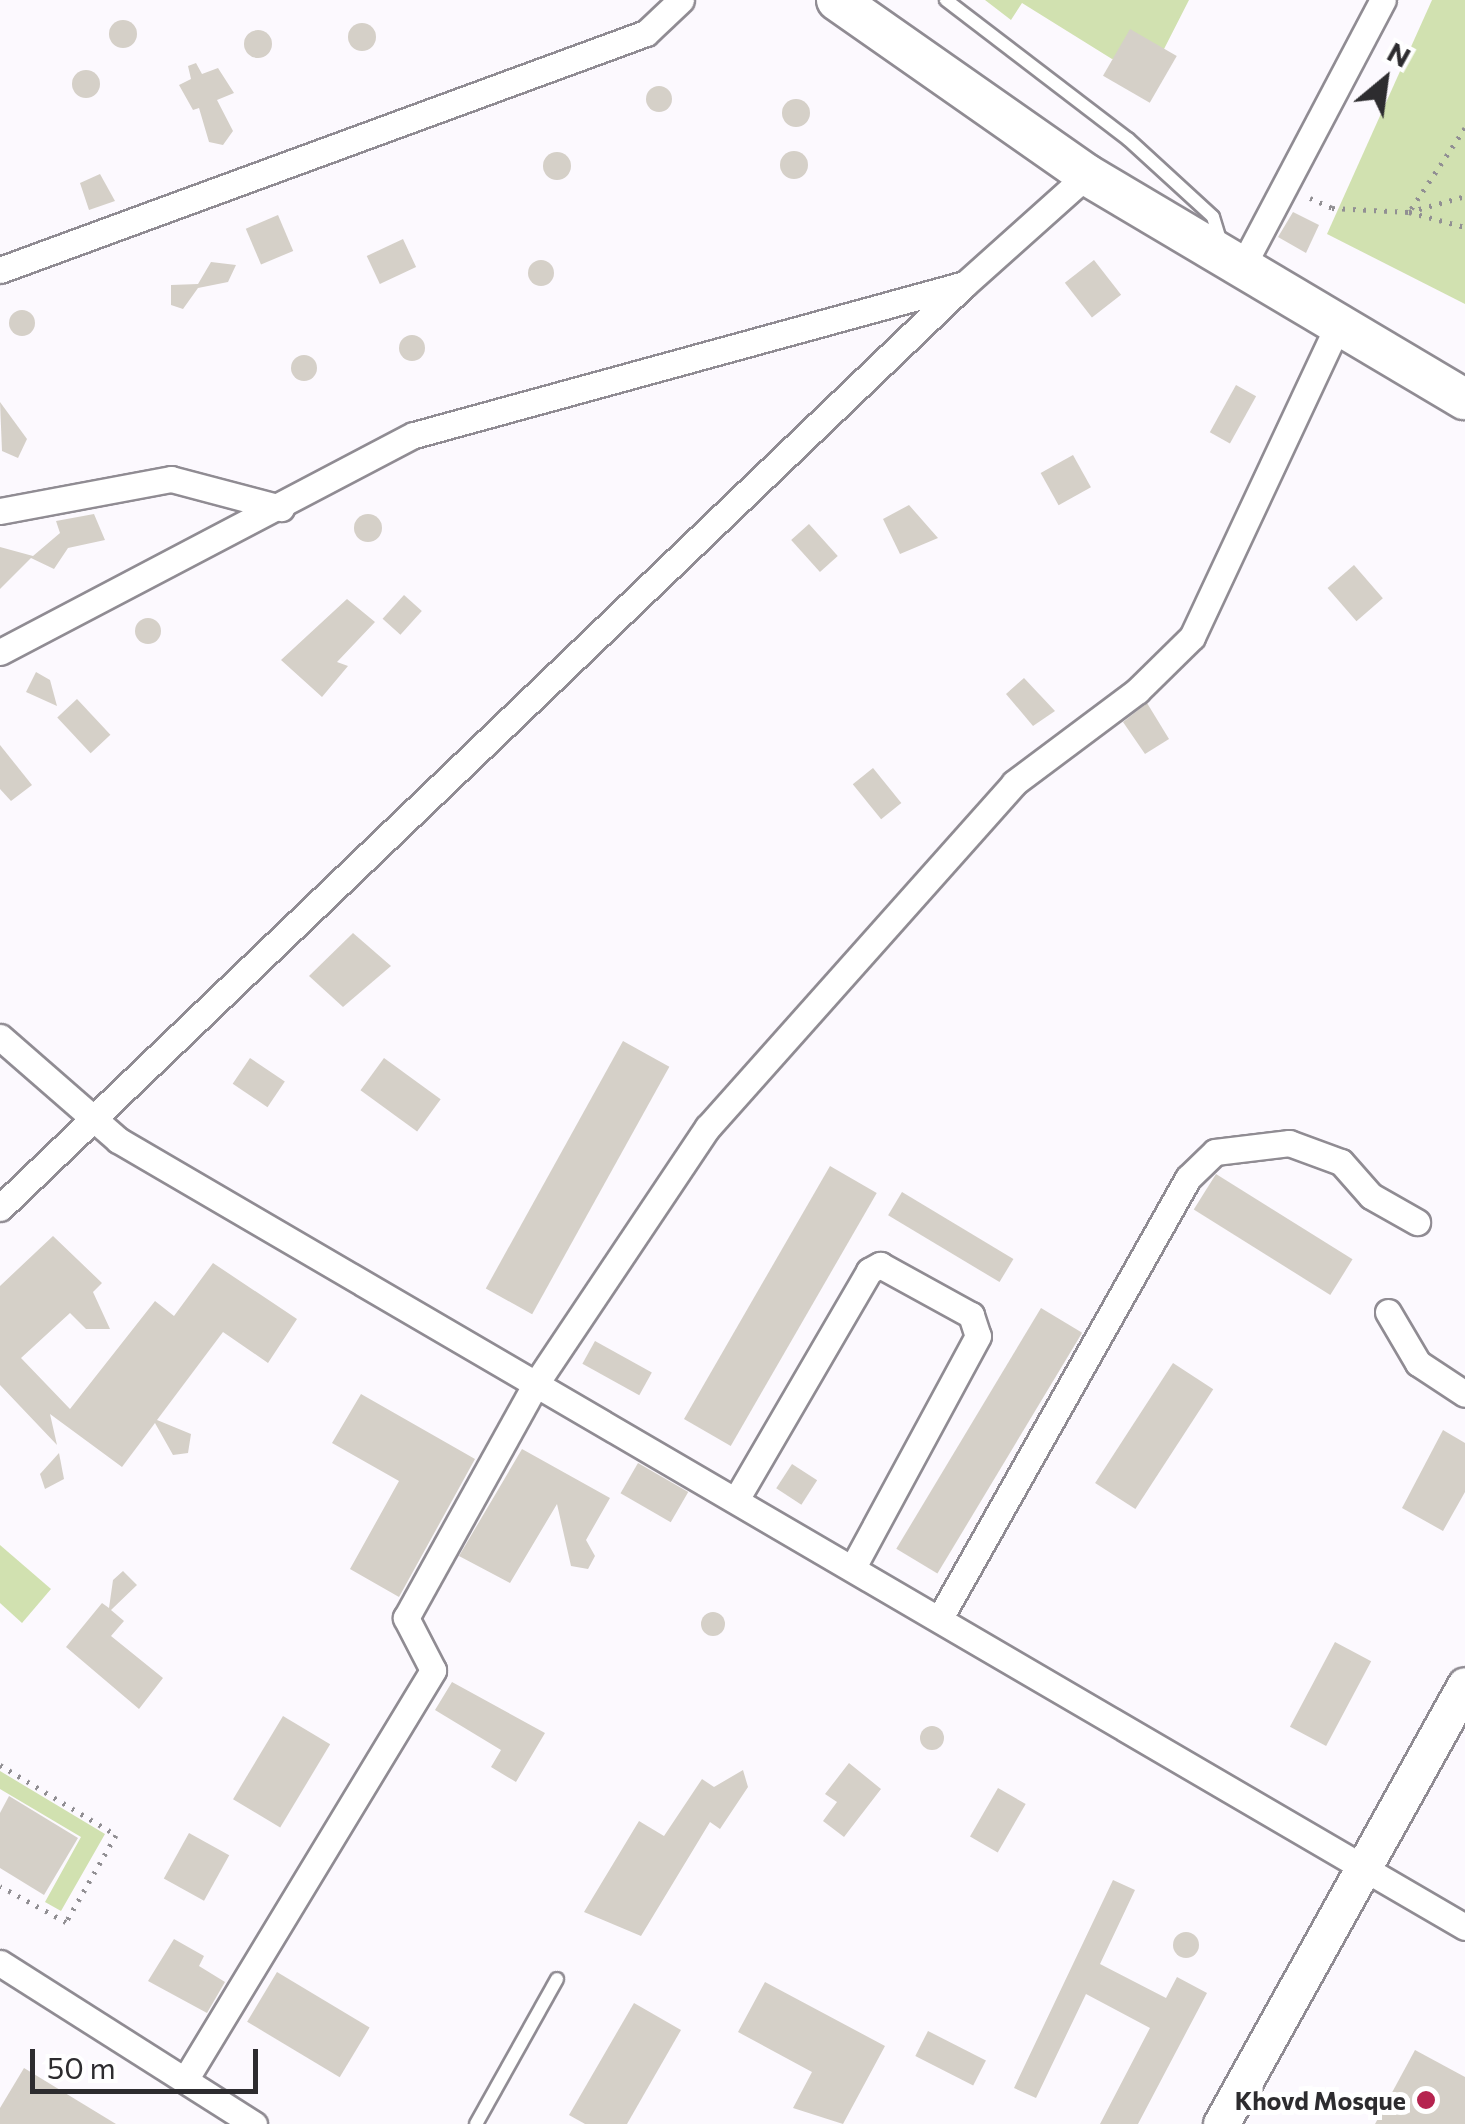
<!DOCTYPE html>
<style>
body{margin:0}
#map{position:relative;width:1465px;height:2124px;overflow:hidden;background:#fcf9fe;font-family:Commissioner,sans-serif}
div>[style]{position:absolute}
.green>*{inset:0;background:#d1e1b0}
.building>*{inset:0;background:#d5d0c8;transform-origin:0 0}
.round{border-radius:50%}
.path>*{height:5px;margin-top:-2.5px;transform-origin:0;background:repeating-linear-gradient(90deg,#918f93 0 2.5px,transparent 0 10.5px)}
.roads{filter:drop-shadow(2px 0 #908c93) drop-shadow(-2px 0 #908c93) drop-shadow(0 2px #908c93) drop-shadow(0 -2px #908c93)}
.service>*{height:12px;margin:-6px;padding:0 6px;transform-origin:6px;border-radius:6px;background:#fff}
.minor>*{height:25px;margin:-12.5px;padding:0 12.5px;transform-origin:12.5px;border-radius:12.5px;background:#fff}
.secondary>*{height:35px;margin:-17.5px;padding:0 17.5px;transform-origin:17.5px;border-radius:17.5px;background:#fff}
.primary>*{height:40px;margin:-20px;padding:0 20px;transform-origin:20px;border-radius:20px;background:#fff}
.dots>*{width:28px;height:28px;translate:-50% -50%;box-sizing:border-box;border:5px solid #fff;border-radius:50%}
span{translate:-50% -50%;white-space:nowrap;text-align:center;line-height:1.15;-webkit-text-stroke:10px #fff;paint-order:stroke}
.poi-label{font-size:25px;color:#2d2c2f;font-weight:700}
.right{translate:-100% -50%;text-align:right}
.north{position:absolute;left:1335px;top:30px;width:100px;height:100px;-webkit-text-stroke:8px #fff;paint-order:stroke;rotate:29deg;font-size:28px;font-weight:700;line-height:40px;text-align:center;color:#2d2c2f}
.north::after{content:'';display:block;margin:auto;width:35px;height:45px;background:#2d2c2f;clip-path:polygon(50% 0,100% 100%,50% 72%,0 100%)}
.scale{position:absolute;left:30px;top:2049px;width:228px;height:45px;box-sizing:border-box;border:5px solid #2d2c2f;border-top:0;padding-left:12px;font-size:30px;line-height:35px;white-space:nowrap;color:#2d2c2f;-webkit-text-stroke:8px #fff;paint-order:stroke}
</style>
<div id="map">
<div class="green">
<i style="clip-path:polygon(985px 0,1189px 0,1164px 49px,1112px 59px,1022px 3px,1011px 20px)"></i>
<i style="clip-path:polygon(1432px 0,1465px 0,1465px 304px,1327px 234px)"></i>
<i style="clip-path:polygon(0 1545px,51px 1589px,22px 1623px,0 1603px)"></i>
<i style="clip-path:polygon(0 1771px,105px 1834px,61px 1911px,45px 1902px,81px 1837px,0 1789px)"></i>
</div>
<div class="building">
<i class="round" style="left:109px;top:20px;width:28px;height:28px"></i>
<i class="round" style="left:348px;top:23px;width:28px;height:28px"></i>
<i style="left:1130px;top:29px;width:54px;height:54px;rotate:30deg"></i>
<i class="round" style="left:244px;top:30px;width:28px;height:28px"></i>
<i style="clip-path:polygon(196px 63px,202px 74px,218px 68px,234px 93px,217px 100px,233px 131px,223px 145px,209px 142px,199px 108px,193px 110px,179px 85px,191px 79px,188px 66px)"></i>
<i class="round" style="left:72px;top:70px;width:28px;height:28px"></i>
<i class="round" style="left:646px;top:86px;width:26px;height:26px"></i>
<i class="round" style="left:782px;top:99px;width:28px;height:28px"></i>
<i class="round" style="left:780px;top:151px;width:28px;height:28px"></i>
<i class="round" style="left:543px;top:152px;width:28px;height:28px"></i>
<i style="clip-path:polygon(100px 174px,115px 201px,89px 210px,80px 183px)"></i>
<i style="clip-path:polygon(1293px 212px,1319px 225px,1306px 253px,1278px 237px)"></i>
<i style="left:278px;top:215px;width:39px;height:35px;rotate:67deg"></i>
<i style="left:403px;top:239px;width:31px;height:40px;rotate:65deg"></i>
<i class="round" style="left:528px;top:260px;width:26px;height:26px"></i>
<i style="left:1094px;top:260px;width:44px;height:37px;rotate:52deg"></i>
<i style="clip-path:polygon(211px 262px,236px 265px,228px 282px,198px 288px,183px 309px,171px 305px,171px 285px,198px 284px)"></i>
<i class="round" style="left:9px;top:310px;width:26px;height:26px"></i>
<i class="round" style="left:399px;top:335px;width:26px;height:26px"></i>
<i class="round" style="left:291px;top:355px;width:26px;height:26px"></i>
<i style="left:1236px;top:385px;width:23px;height:54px;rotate:29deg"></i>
<i style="clip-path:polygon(0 402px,27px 439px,18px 458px,2px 451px)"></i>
<i style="left:1073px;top:455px;width:37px;height:37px;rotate:61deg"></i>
<i style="clip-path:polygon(909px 505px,938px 538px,900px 554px,883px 519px)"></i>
<i style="clip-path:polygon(94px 514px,105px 540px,68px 548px,54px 569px,31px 558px,0 589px,0 547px,33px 556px,60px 533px,56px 521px)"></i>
<i class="round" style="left:354px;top:514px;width:28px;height:28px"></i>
<i style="left:809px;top:524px;width:43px;height:24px;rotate:48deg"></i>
<i style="left:1354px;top:565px;width:44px;height:35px;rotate:49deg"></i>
<i style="left:404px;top:595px;width:24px;height:32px;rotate:42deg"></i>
<i style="clip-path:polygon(347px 599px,375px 622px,337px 662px,348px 666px,322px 697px,281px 660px)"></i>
<i class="round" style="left:135px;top:618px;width:26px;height:26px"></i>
<i style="clip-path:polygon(36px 672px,50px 680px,57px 706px,26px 692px)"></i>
<i style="clip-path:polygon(1024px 678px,1055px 711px,1033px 726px,1006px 694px)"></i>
<i style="left:77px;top:699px;width:49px;height:27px;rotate:47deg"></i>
<i style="clip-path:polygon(1147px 703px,1169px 739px,1145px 754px,1123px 722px)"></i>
<i style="clip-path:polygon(0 745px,32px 785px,11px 801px,0 789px)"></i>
<i style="left:873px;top:768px;width:45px;height:26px;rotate:51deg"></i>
<i style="clip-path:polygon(353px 933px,391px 966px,343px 1007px,309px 976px)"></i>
<i style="left:623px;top:1041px;width:53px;height:283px;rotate:29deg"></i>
<i style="left:250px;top:1058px;width:42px;height:31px;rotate:34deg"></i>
<i style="left:384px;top:1058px;width:70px;height:40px;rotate:36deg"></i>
<i style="left:830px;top:1166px;width:54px;height:292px;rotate:30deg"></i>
<i style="left:1216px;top:1174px;width:161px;height:42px;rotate:32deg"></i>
<i style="left:902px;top:1192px;width:130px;height:27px;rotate:31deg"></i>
<i style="clip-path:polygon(53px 1236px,102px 1283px,93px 1292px,110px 1329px,86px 1329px,70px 1313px,21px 1358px,70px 1409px,155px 1301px,174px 1316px,213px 1263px,297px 1319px,268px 1363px,223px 1332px,157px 1420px,191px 1434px,188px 1453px,173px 1455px,155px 1423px,122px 1467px,50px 1414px,57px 1445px,0 1385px,0 1286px)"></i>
<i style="left:1041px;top:1308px;width:48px;height:281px;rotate:31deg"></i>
<i style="left:595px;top:1341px;width:65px;height:26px;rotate:29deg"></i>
<i style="left:1173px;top:1363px;width:48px;height:143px;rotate:33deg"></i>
<i style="clip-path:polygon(361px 1394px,475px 1459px,399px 1597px,350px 1569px,399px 1481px,332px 1443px)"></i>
<i style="clip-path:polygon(1443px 1430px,1465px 1443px,1465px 1492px,1443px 1531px,1402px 1508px)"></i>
<i style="clip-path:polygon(522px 1449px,610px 1498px,586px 1540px,595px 1556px,588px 1569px,571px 1566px,557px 1504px,510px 1583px,459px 1556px)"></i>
<i style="clip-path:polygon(59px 1453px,64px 1479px,45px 1489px,40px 1474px)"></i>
<i style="left:638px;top:1463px;width:58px;height:35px;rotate:30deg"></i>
<i style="left:792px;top:1464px;width:30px;height:29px;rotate:33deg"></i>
<i style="clip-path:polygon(123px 1571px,137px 1585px,111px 1610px,124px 1621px,111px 1636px,163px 1678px,139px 1709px,66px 1647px,102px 1603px,109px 1608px,113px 1580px)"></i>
<i class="round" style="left:701px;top:1612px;width:24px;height:24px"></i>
<i style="left:1335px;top:1642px;width:41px;height:96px;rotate:28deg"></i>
<i style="clip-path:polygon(452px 1682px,545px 1733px,516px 1782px,491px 1767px,501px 1750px,435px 1710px)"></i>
<i style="left:283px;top:1716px;width:55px;height:97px;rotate:31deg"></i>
<i class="round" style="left:920px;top:1726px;width:24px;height:24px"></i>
<i style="clip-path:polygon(849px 1763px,881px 1789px,844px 1837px,823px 1821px,837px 1802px,825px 1794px)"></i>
<i style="clip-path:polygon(743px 1770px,748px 1787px,720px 1829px,710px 1822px,641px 1936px,584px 1912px,639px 1821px,664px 1836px,702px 1779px,714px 1787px)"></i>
<i style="left:998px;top:1788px;width:32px;height:56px;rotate:30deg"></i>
<i style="clip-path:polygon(9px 1796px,78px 1838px,44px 1895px,0 1868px,0 1813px)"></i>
<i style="left:189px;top:1833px;width:46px;height:52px;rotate:29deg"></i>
<i style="clip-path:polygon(1113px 1880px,1135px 1890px,1100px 1964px,1166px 1998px,1177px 1977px,1207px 1993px,1138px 2124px,1100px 2124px,1150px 2028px,1086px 1994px,1036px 2098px,1014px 2088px)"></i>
<i class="round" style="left:1173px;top:1932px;width:26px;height:26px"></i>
<i style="clip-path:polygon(174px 1939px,204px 1956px,199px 1966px,225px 1982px,207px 2013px,148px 1981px)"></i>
<i style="left:277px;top:1972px;width:108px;height:58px;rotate:31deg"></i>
<i style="clip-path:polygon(765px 1982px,885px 2046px,843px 2124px,793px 2108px,812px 2072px,738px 2032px)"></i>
<i style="clip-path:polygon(634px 2003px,681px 2030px,627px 2124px,585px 2124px,569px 2115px)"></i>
<i style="left:928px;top:2031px;width:65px;height:28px;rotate:27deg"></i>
<i style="clip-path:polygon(1415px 2050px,1465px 2077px,1465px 2124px,1375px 2124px)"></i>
<i style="clip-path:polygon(24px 2068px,116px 2124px,0 2124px,0 2108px)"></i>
</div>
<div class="path">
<i style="left:1465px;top:128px;width:101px;rotate:123.7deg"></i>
<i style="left:1409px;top:212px;width:58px;rotate:15deg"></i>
<i style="left:1310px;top:198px;width:24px;rotate:24deg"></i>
<i style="left:1332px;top:208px;width:77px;rotate:3deg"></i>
<i style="left:1409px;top:212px;width:58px;rotate:-15.9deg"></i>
<i style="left:0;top:1765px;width:135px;rotate:31.1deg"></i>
<i style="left:116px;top:1835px;width:100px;rotate:119.9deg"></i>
<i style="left:66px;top:1922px;width:75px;rotate:-151.4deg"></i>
</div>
<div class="roads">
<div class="service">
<i style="left:946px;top:0;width:229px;rotate:37.4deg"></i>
<i style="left:1128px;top:139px;width:115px;rotate:42.5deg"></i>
<i style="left:1213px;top:217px;width:28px;rotate:73deg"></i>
<i style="left:476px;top:2124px;width:166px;rotate:-60.8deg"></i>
</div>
<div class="minor">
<i style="left:1242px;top:267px;width:302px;rotate:-62.2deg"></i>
<i style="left:0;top:270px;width:688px;rotate:-20.15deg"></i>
<i style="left:646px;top:33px;width:48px;rotate:-43.3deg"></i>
<i style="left:0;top:511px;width:174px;rotate:-10.6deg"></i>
<i style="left:171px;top:479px;width:114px;rotate:14.8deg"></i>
<i style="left:0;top:652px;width:467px;rotate:-27.7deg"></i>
<i style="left:414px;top:435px;width:571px;rotate:-15.33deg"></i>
<i style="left:965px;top:284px;width:164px;rotate:-41.8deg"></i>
<i style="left:0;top:1037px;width:157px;rotate:41.1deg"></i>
<i style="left:118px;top:1140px;width:1560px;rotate:30.3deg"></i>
<i style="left:0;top:1208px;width:1336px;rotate:-43.76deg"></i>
<i style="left:1388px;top:1312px;width:59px;rotate:59.5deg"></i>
<i style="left:1418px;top:1363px;width:56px;rotate:33.4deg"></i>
<i style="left:737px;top:1498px;width:263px;rotate:-59.8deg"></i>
<i style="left:869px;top:1271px;width:13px;rotate:-29deg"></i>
<i style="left:880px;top:1265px;width:104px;rotate:28.8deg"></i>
<i style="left:971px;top:1315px;width:22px;rotate:72deg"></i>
<i style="left:978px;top:1336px;width:260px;rotate:118.4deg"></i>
<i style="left:941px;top:1616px;width:503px;rotate:-60.58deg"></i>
<i style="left:1188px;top:1178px;width:37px;rotate:-44deg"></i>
<i style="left:1215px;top:1152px;width:75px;rotate:-6.9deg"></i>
<i style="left:1289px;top:1143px;width:55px;rotate:20.1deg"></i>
<i style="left:1341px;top:1162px;width:45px;rotate:48.6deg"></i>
<i style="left:1371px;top:1196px;width:53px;rotate:29.5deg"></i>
<i style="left:0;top:1963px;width:301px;rotate:32.4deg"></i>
<i style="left:185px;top:2080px;width:479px;rotate:-58.8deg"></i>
<i style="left:433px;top:1670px;width:59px;rotate:-117.4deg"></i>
<i style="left:406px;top:1618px;width:270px;rotate:-61deg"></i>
<i style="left:537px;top:1382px;width:307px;rotate:-56.2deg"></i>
<i style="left:708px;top:1127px;width:460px;rotate:-48.3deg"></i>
<i style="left:1014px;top:783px;width:154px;rotate:-36.8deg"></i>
<i style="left:1137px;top:691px;width:77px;rotate:-44.5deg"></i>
<i style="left:1192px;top:637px;width:344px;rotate:-64.9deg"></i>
</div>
<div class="secondary">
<i style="left:1221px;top:2124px;width:502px;rotate:-60.93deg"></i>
</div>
<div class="primary">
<i style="left:837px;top:0;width:305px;rotate:35deg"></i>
<i style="left:1087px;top:175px;width:439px;rotate:30.7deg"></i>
</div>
</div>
<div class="dots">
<i style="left:1426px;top:2100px;background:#b5244f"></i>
</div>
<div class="poi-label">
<span class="right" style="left:1406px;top:2100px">Khovd Mosque</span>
</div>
<div class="north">N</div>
<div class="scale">50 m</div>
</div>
